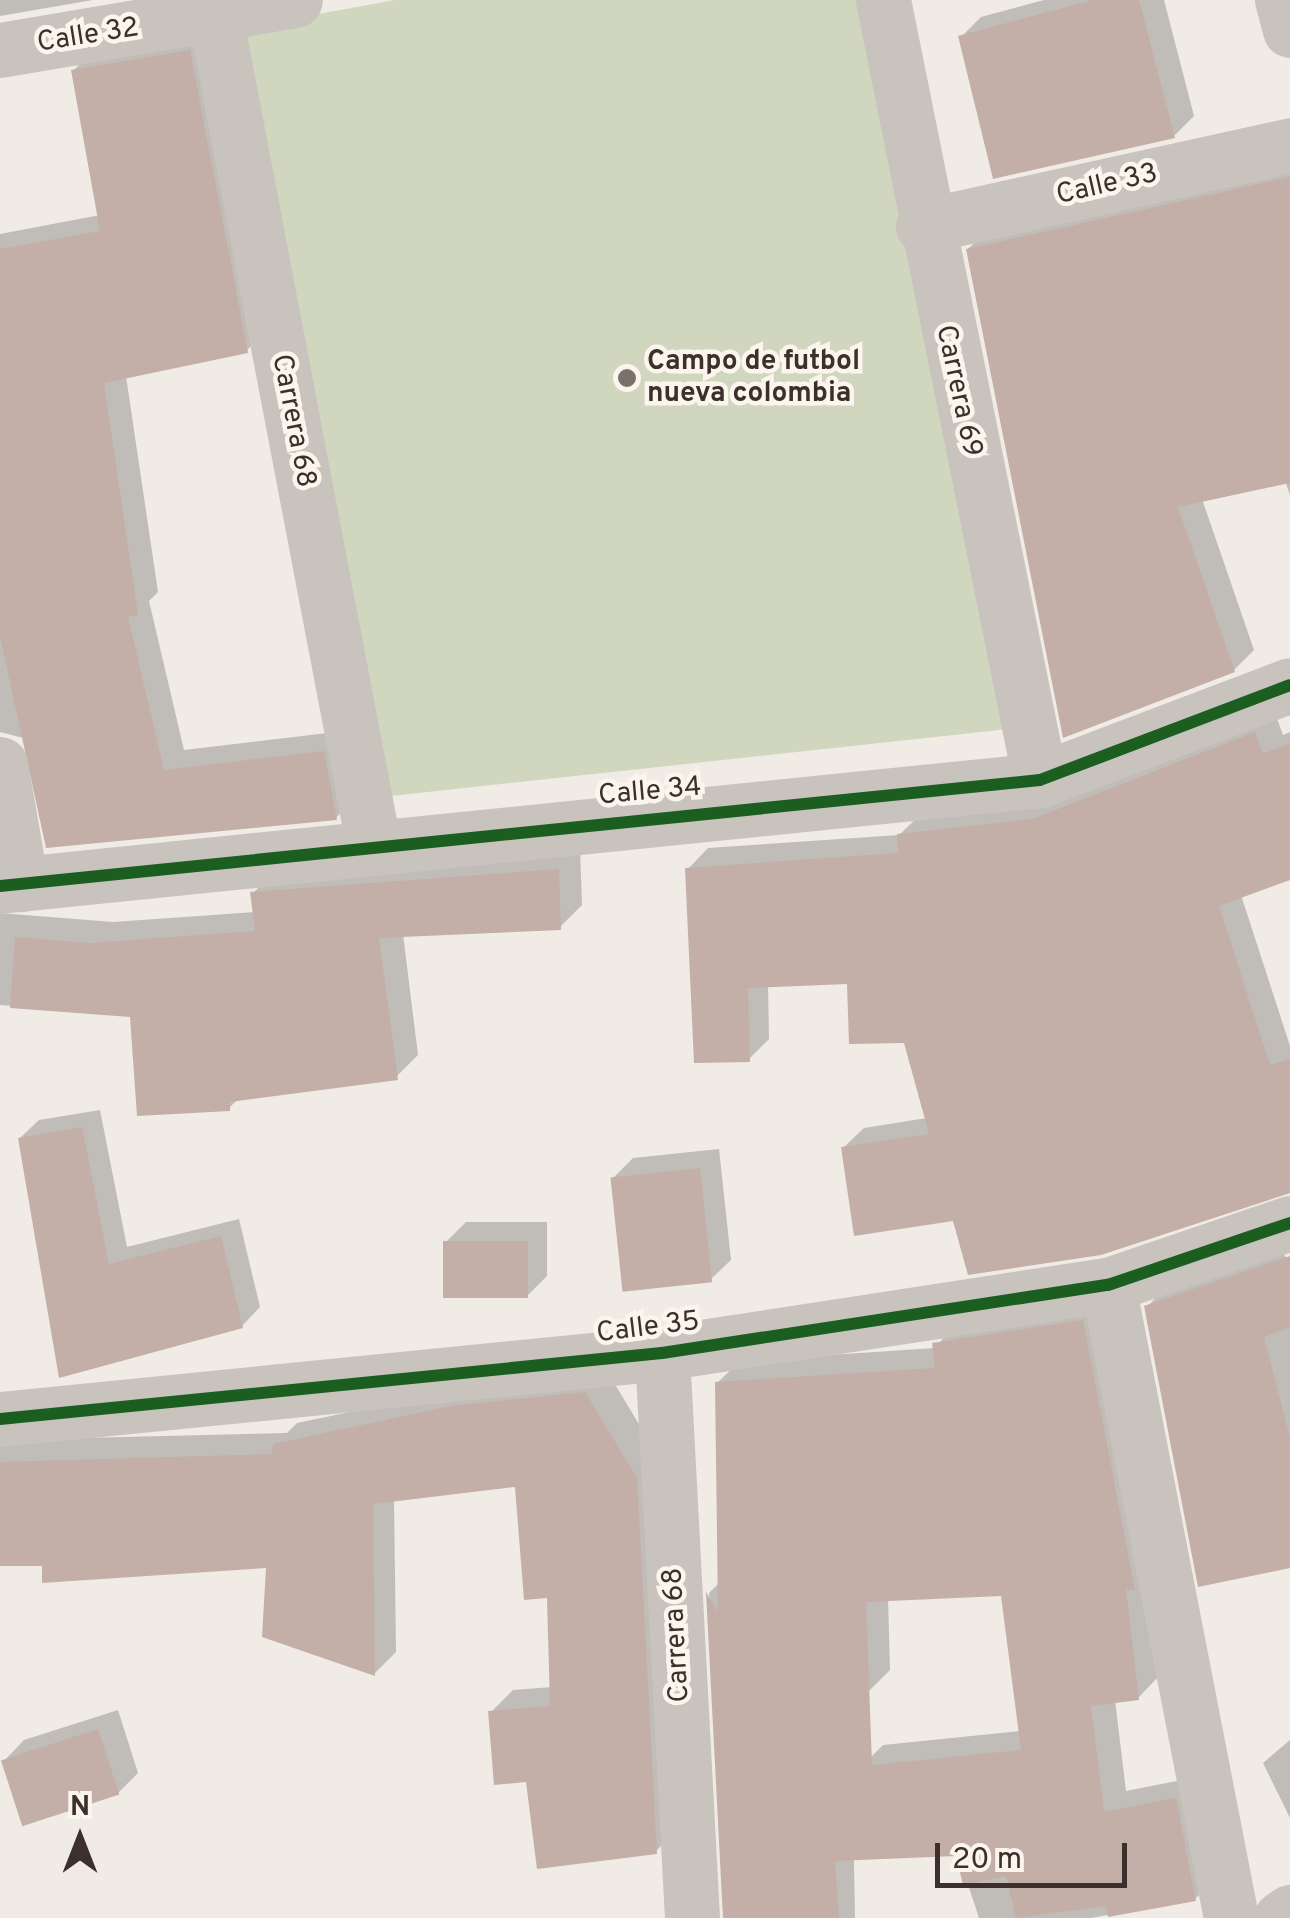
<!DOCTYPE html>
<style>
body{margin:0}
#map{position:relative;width:1290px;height:1918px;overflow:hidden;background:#f0ebe5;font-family:Overpass,sans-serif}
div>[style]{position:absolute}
.green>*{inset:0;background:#d1d6bf}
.shadow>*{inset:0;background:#0003}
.building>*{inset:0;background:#c3afa7;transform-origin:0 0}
.minor>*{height:55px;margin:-27.5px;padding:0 27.5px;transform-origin:27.5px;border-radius:27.5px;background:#c9c3be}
.cycleway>*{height:12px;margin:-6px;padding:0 6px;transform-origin:6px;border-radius:6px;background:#1b5e20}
.dots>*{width:28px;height:28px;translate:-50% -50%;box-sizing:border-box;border:5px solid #fbf5ee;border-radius:50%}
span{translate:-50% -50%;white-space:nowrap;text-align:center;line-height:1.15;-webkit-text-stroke:9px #fbf5ee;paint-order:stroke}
.street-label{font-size:28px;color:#3b302b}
.poi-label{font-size:28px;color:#3b302b;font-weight:700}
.left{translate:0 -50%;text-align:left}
.north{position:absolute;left:30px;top:1788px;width:100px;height:100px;-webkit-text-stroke:8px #fbf5ee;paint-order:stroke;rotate:0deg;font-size:28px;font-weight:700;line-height:40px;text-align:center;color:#3b302b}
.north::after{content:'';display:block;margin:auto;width:35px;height:45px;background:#3b302b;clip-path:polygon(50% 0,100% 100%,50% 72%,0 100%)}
.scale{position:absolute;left:935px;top:1843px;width:192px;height:45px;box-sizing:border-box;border:5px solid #3b302b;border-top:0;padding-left:12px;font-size:30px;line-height:35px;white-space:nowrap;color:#3b302b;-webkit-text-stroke:8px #fbf5ee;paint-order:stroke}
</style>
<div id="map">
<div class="green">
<i style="clip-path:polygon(395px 0,865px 0,1018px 728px,391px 796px,242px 28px)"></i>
</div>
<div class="shadow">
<i style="clip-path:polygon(0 0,93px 0,0 16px)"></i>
<i style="clip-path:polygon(1044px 0,1164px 0,1194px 116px,1174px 136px,961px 37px,981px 17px)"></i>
<i style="clip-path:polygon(210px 30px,267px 330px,246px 351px,126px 376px,158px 592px,149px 601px,184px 750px,344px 731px,356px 797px,336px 818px,0 732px,0 234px,100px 215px,73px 71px,94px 50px)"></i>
<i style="clip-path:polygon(1290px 163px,1290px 495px,1285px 481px,1202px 499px,1254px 650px,1234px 670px,968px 249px,989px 229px)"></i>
<i style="clip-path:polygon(1275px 713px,1283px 735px,1290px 732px,1290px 877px,1241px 895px,1290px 1046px,1290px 1166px,955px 1218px,843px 1148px,864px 1128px,927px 1118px,906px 1040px,850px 981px,768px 984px,769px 1039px,749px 1059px,688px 869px,708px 848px,899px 835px,920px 815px)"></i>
<i style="clip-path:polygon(580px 848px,582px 905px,560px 927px,403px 934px,418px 1055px,396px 1077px,239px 1098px,229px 1108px,132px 1015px,0 1005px,0 913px,113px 922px,255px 912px,253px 893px,275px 871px)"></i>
<i style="clip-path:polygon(100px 1110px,127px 1247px,239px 1219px,260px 1307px,242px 1326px,133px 1352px,20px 1138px,39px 1120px)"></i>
<i style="clip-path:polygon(719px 1149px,731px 1260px,710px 1280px,613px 1178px,633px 1158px)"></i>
<i style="clip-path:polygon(466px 1222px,547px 1222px,547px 1276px,527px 1296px,446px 1242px)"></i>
<i style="clip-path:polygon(1279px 1249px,1290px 1262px,1290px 1565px,1201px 1584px,1147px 1307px,1166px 1287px)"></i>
<i style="clip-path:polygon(1105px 1300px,1160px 1675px,1138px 1698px,1115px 1700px,1126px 1791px,1197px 1777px,1217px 1877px,1195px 1899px,1091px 1918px,979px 1918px,958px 1854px,861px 1767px,883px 1745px,1021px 1731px,1003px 1593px,888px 1598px,890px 1670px,868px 1692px,851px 1694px,855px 1918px,725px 1918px,709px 1593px,720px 1582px,717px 1383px,740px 1361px,935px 1348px,957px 1322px)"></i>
<i style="clip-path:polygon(607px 1371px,658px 1456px,678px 1829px,656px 1851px,528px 1779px,491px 1712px,513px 1690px,552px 1687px,550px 1596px,517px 1484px,394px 1499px,396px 1652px,375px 1673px,269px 1565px,0 1564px,0 1440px,287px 1433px,297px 1423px,475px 1386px)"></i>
<i style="clip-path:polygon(118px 1710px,138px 1773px,118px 1793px,4px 1761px,24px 1740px)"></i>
<i style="clip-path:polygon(1290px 1740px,1290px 1818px,1263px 1763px)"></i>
</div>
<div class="building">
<i style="clip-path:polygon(1093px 0,1139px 0,1175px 138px,993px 179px,958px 36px)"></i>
<i style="clip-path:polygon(190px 50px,248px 353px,104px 383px,138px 615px,128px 617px,164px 770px,324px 751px,337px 820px,46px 848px,0 636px,0 249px,100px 231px,71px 70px)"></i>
<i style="clip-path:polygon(1290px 177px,1290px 483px,1178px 507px,1235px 672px,1063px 738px,966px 249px)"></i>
<i style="clip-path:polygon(1255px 732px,1263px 754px,1290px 743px,1290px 880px,1219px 906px,1270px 1065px,1290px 1059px,1290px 1193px,1101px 1255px,968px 1275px,953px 1221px,854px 1236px,841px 1147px,929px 1134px,904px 1043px,849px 1044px,847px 984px,748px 988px,750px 1062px,694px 1063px,685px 868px,898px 853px,897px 834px,1032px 819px)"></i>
<i style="clip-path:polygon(559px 869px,561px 930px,379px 938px,398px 1080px,230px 1102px,230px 1111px,137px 1116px,130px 1017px,10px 1008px,15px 937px,90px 943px,255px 931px,250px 892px)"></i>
<i style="clip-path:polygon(82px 1127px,109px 1264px,221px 1236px,243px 1328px,59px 1378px,18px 1138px)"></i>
<i style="left:700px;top:1168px;width:115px;height:90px;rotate:84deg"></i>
<i style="left:443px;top:1241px;width:85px;height:57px"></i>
<i style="clip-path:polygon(1290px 1256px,1290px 1327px,1264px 1337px,1290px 1438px,1290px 1568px,1198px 1587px,1144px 1306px)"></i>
<i style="clip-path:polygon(evenodd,1083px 1320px,1135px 1590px,1126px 1590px,1139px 1700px,1091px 1706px,1104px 1812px,1176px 1798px,1196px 1901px,1108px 1917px,1106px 1906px,1016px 1918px,1006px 1876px,963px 1885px,956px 1856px,835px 1861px,839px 1918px,723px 1918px,706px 1592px,718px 1612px,715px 1382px,935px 1368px,932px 1343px,1083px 1320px,1001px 1596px,1021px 1750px,872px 1765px,866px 1602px,1001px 1596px)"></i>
<i style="clip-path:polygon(585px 1392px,637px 1478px,657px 1854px,537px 1869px,526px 1782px,494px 1785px,488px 1711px,550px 1706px,547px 1598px,524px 1600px,515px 1487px,373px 1504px,375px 1676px,262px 1637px,266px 1568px,42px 1583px,42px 1566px,0 1566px,0 1462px,272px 1454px,273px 1444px,451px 1406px)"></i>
<i style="left:98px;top:1729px;width:69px;height:102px;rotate:72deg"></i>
</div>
<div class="minor">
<i style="left:212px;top:0;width:858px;rotate:79.19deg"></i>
<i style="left:883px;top:0;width:796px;rotate:78.62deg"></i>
<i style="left:1282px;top:0;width:31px;rotate:75deg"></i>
<i style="left:0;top:50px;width:299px;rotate:-9.6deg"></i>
<i style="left:923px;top:226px;width:376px;rotate:-12.4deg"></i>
<i style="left:0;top:764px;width:122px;rotate:80.1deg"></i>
<i style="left:0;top:886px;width:1045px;rotate:-5.82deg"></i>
<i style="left:1040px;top:780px;width:267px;rotate:-20.8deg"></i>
<i style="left:1108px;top:1285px;width:645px;rotate:79deg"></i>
<i style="left:662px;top:1353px;width:566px;rotate:86.96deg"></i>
<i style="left:0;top:1419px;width:665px;rotate:-5.69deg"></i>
<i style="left:662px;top:1353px;width:451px;rotate:-8.7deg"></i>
<i style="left:1108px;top:1285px;width:192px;rotate:-18.8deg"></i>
<i style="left:1281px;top:1918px;width:11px;rotate:-34deg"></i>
</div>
<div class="cycleway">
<i style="left:0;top:886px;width:1045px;rotate:-5.82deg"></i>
<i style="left:1040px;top:780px;width:267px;rotate:-20.8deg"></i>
<i style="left:0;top:1419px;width:665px;rotate:-5.69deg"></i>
<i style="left:662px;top:1353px;width:451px;rotate:-8.7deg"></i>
<i style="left:1108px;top:1285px;width:192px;rotate:-18.8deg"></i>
</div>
<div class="dots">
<i style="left:627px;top:378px;background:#7a716c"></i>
</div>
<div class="street-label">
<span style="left:88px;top:36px;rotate:-9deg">Calle 32</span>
<span style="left:1107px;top:185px;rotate:-13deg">Calle 33</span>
<span style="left:958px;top:391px;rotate:78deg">Carrera 69</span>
<span style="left:293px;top:421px;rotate:79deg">Carrera 68</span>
<span style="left:650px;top:792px;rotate:-5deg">Calle 34</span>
<span style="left:648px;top:1328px;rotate:-7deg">Calle 35</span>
<span style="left:677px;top:1635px;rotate:-93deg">Carrera 68</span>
</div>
<div class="poi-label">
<span class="left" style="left:647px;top:378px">Campo de futbol<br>nueva colombia</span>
</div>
<div class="north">N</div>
<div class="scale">20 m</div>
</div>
